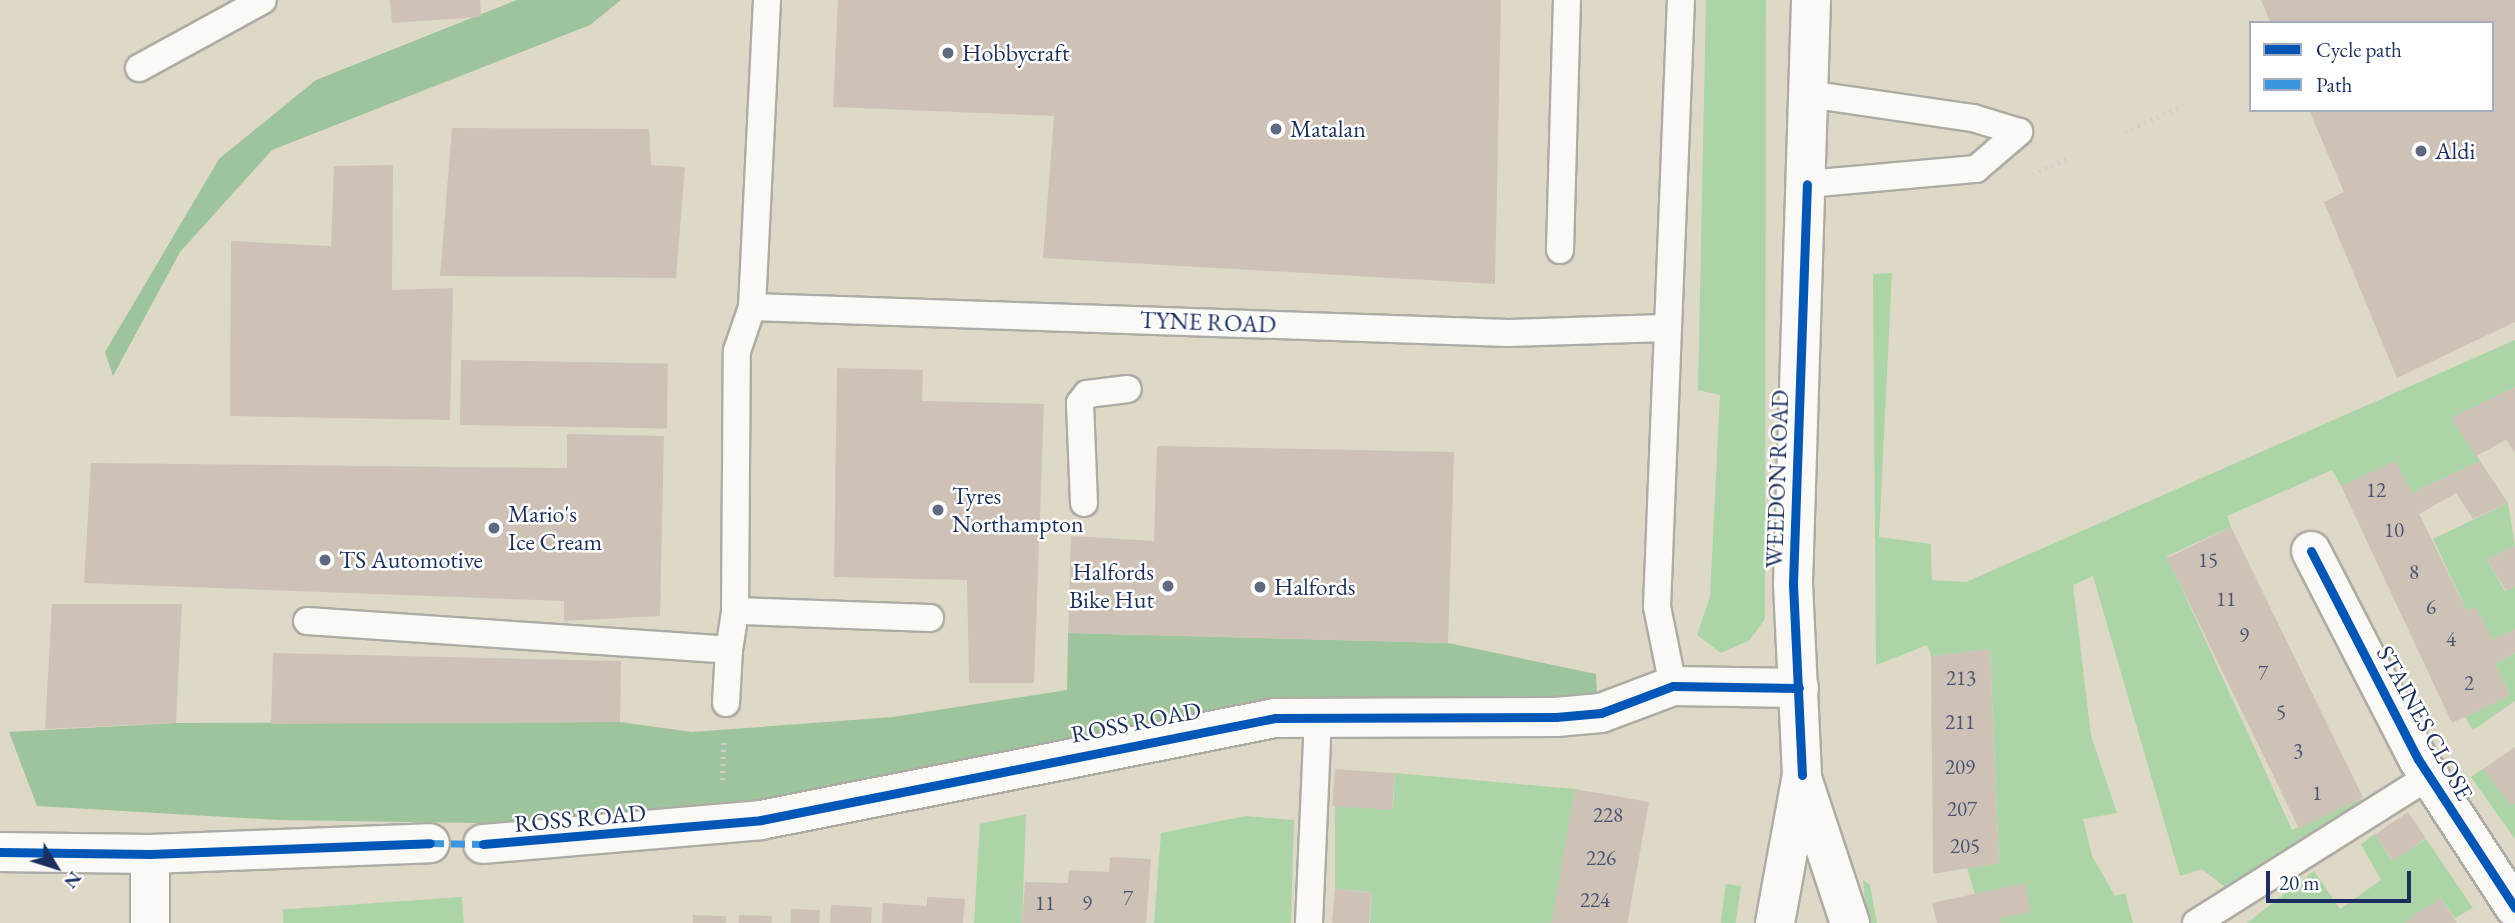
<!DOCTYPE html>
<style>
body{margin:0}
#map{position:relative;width:2515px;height:923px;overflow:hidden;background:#ded9c6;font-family:"EB Garamond",serif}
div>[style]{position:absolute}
.green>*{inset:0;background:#abd4a7;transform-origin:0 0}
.forest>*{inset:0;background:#9dc49c}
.building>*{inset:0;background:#cec2b6;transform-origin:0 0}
.path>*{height:4.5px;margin-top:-2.25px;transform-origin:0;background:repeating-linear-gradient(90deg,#d0d0ce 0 2px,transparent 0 7px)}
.roads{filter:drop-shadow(2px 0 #adaca4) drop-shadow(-2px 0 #adaca4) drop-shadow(0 2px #adaca4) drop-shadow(0 -2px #adaca4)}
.lane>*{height:26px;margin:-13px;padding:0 13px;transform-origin:13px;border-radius:13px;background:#faf9f6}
.street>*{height:38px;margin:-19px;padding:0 19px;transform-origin:19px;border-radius:19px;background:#faf9f6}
.primary>*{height:38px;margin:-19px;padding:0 19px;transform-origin:19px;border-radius:19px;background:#faf9f6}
.quiet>*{height:7px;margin-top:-3.5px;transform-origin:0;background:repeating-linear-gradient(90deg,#3a97de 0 14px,transparent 0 21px)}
.cycleway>*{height:9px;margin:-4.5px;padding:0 4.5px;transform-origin:4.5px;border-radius:4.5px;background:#0057b8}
.dots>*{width:19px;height:19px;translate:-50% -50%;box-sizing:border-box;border:4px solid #fff;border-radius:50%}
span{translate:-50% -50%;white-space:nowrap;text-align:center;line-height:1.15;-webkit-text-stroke:5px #fff;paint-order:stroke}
.number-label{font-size:21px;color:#4a5575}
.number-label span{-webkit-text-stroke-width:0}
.poi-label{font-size:24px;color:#1b2f5e}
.left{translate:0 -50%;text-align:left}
.right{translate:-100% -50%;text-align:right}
.street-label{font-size:24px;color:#1b2f5e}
.legend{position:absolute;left:2249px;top:21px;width:245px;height:91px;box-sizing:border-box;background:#fff;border:2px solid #a4acbf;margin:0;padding:9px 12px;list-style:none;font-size:21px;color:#1b2f5e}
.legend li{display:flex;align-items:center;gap:14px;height:35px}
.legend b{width:35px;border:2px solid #a4acbf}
.north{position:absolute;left:21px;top:832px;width:70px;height:70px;-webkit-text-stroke:5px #fff;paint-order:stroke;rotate:128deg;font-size:19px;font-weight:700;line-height:28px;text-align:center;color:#1b2f5e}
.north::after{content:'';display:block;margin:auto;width:24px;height:32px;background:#1b2f5e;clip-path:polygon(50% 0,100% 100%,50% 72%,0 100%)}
.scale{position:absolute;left:2266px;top:871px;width:145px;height:32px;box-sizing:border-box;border:4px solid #1b2f5e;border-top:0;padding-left:9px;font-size:21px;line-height:24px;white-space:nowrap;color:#1b2f5e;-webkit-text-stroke:5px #fff;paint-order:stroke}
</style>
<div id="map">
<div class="green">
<i style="clip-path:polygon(1706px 0,1766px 0,1765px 619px,1750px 640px,1721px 653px,1697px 635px,1710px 597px,1720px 395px,1698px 390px)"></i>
<i style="clip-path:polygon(1892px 273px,1879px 537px,1931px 544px,1932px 580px,1966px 582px,2515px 340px,2515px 387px,2452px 418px,2480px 461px,2412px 493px,2341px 486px,2332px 470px,2227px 516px,2231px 527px,2167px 556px,2292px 830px,2361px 799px,2363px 805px,2225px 887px,2202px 869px,2180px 876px,2093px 576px,2073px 585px,2091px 736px,2117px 813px,2083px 819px,2092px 856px,2115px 896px,2125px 893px,2133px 923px,2001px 923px,1975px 894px,1967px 868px,1999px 863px,1990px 649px,1931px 656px,1927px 645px,1876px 665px,1873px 274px)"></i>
<i style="clip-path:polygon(2508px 503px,2515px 546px,2487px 559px,2505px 591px,2515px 586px,2515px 629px,2492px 640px,2476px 608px,2467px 611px,2433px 539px)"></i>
<i style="clip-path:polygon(2515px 653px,2515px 701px,2473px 730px,2465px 717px,2510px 695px,2495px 663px)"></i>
<i style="clip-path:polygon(2483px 769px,2515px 803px,2515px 839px,2471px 777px)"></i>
<i style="clip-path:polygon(1395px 773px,1575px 789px,1554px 923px,1370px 923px,1372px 892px,1335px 889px,1335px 806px,1393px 809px)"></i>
<i style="clip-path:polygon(1026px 814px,1022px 923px,974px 923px,980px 824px)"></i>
<i style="clip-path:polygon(1245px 816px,1294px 820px,1291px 923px,1154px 923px,1161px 833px)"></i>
<i style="clip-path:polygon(2375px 834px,2392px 861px,2426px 839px,2473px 908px,2455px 918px,2441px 898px,2407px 923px,2247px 923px,2314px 871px,2340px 909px,2381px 880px,2361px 844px)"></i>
<i style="clip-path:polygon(1863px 880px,1870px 885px,1877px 923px,1867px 923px)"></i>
<i style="left:1726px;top:884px;width:15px;height:39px;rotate:8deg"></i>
<i style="left:462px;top:897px;width:26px;height:180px;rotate:86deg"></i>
</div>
<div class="forest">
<i style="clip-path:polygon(517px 0,621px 0,590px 25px,272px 150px,180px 252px,113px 376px,105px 352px,219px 159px,316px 80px)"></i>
<i style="clip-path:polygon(1068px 633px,1448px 643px,1596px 674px,1597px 695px,753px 807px,548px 824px,279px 820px,37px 806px,9px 732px,176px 723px,620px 722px,692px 732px,893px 717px,1067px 690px)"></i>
</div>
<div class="building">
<i style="clip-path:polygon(390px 0,480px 0,481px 17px,392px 23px)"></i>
<i style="clip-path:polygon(838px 0,1501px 0,1495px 284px,1043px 258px,1054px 116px,833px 107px)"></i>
<i style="clip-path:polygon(2261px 0,2515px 0,2515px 322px,2397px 378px,2324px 202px,2344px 192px,2309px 110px,2492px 110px,2492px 23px,2271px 23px)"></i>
<i style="clip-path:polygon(452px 128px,649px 129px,651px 165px,685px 167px,676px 278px,440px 276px)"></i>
<i style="clip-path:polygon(393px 165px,392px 290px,453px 288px,450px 420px,230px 416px,231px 241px,331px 246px,334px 166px)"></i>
<i style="left:461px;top:360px;width:207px;height:65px;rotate:1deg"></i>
<i style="clip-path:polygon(837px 368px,923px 370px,922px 401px,1044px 404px,1034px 683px,969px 683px,967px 580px,834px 577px)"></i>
<i style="clip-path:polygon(2515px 387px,2515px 453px,2506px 440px,2476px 456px,2451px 418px)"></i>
<i style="clip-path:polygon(567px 434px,664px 436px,660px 616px,564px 621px,564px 601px,84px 583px,91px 463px,567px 468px)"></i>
<i style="clip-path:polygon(1157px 446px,1454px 452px,1448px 643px,1068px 633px,1071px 536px,1154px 541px)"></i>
<i style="clip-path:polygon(2396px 461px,2412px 493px,2480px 461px,2508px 503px,2473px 519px,2456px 493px,2419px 514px,2467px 611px,2476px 607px,2492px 640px,2515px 629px,2515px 653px,2495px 663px,2510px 695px,2452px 723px,2341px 486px)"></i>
<i style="left:2231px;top:527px;width:301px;height:71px;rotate:64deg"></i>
<i style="clip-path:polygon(2515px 546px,2515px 586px,2506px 591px,2487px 559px)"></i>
<i style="clip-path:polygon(52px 604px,182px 604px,176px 723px,45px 729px)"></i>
<i style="clip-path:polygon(1990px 649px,1999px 863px,1933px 874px,1931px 656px)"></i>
<i style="clip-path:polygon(273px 653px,621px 661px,620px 722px,271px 724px)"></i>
<i style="clip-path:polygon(2515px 747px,2515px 803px,2511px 806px,2483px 769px)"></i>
<i style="left:1335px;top:769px;width:60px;height:37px;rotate:4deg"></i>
<i style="left:1575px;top:789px;width:75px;height:136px;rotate:10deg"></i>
<i style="left:2408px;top:812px;width:32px;height:40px;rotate:56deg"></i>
<i style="clip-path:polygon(1110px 857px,1151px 859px,1146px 923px,1022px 923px,1025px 882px,1068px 883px,1069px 870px,1109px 872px)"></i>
<i style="clip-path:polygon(2025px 883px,2031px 912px,2000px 918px,2001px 923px,1937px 923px,1932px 903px)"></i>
<i style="left:1335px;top:889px;width:37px;height:34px;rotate:5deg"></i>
<i style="clip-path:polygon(927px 897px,965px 899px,963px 923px,882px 923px,883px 903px,927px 906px)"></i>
<i style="clip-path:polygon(2441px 898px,2457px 923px,2407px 923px,2406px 921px)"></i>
<i style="left:831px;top:905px;width:41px;height:18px;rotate:3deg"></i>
<i style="left:791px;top:909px;width:29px;height:14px;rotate:2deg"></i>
<i style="left:693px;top:915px;width:33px;height:8px;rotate:2deg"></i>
<i style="left:739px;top:915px;width:33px;height:8px;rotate:2deg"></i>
</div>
<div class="path">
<i style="left:2125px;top:132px;width:58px;rotate:-24.4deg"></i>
<i style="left:2032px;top:174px;width:38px;rotate:-23deg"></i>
<i style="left:722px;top:780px;width:41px;rotate:-87.2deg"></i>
</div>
<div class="roads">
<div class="lane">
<i style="left:139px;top:68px;width:141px;rotate:-28.7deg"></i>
<i style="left:1808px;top:94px;width:167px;rotate:8.3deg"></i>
<i style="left:1973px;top:118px;width:48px;rotate:16.9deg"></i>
<i style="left:1807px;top:184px;width:170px;rotate:-5.1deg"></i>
<i style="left:1976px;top:169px;width:57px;rotate:-40.7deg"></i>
<i style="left:1560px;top:250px;width:250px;rotate:-88.4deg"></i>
<i style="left:752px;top:307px;width:307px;rotate:-87.2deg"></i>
<i style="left:1084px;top:503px;width:100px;rotate:-92.3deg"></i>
<i style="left:1080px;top:403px;width:11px;rotate:-52deg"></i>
<i style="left:1087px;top:394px;width:41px;rotate:-7deg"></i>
<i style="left:930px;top:618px;width:195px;rotate:-177.9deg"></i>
<i style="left:735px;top:611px;width:260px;rotate:-89.6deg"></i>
<i style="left:737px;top:351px;width:46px;rotate:-71.2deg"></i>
<i style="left:752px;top:307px;width:757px;rotate:1.97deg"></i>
<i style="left:1509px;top:333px;width:156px;rotate:-1.8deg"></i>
<i style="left:307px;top:621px;width:423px;rotate:3.9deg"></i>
<i style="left:729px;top:650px;width:39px;rotate:-81deg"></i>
<i style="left:1673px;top:686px;width:81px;rotate:-101.4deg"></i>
<i style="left:1657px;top:607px;width:607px;rotate:-87.74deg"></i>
<i style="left:726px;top:703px;width:53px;rotate:-86.8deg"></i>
<i style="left:1309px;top:923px;width:208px;rotate:-87.5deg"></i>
<i style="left:2196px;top:923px;width:275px;rotate:-32.2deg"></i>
</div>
<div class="street">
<i style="left:2311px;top:551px;width:234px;rotate:62.8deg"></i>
<i style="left:2418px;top:759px;width:178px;rotate:56.9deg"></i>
<i style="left:483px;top:844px;width:279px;rotate:-4.9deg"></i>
<i style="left:761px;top:820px;width:524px;rotate:-11.22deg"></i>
<i style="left:1275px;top:718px;width:281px;rotate:-0.2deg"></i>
<i style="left:1556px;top:717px;width:45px;rotate:-5.1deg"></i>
<i style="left:1601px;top:713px;width:77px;rotate:-20.6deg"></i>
<i style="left:1673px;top:686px;width:126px;rotate:0.9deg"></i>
<i style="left:0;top:852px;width:150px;rotate:0.8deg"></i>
<i style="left:150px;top:854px;width:280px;rotate:-2.2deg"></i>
<i style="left:150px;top:923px;width:69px;rotate:-90deg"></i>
</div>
<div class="primary">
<i style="left:1803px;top:781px;width:150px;rotate:71.7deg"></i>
<i style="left:1775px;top:923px;width:150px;rotate:-79.7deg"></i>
<i style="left:1802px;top:775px;width:192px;rotate:-92.7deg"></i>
<i style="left:1793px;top:583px;width:583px;rotate:-88.23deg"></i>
</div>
</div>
<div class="quiet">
<i style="left:430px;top:843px;width:53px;rotate:1.1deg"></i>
</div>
<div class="cycleway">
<i style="left:2311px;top:551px;width:234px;rotate:62.8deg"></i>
<i style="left:2418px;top:759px;width:178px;rotate:56.9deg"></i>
<i style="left:1802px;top:775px;width:192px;rotate:-92.7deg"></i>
<i style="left:1793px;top:583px;width:399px;rotate:-88deg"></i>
<i style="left:483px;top:844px;width:279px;rotate:-4.9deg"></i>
<i style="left:761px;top:820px;width:524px;rotate:-11.22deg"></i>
<i style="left:1275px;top:718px;width:281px;rotate:-0.2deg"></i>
<i style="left:1556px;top:717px;width:45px;rotate:-5.1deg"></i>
<i style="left:1601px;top:713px;width:77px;rotate:-20.6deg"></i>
<i style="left:1673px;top:686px;width:126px;rotate:0.9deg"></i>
<i style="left:0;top:852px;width:150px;rotate:0.8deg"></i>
<i style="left:150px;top:854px;width:280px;rotate:-2.2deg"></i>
</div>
<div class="dots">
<i style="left:948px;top:53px;background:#5f6a82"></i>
<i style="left:1276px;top:129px;background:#5f6a82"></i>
<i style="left:2421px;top:151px;background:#5f6a82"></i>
<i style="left:938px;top:510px;background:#5f6a82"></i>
<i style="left:494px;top:528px;background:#5f6a82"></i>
<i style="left:325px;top:560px;background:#5f6a82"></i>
<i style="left:1168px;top:586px;background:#5f6a82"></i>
<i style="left:1260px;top:587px;background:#5f6a82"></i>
</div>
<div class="number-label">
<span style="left:2376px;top:490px">12</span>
<span style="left:2394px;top:530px">10</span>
<span style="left:2208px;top:560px">15</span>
<span style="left:2414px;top:572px">8</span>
<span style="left:2226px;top:599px">11</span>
<span style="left:2431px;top:607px">6</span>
<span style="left:2244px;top:635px">9</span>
<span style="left:2451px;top:639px">4</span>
<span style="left:2263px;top:673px">7</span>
<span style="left:1961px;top:678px">213</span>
<span style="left:2469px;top:683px">2</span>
<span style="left:2281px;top:712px">5</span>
<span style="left:1960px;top:722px">211</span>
<span style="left:2298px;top:751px">3</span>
<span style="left:1960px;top:767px">209</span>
<span style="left:2317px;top:793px">1</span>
<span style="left:1962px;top:809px">207</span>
<span style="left:1608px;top:815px">228</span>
<span style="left:1965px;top:846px">205</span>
<span style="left:1601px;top:858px">226</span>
<span style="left:1128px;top:898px">7</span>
<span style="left:1595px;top:900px">224</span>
<span style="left:1045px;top:903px">11</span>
<span style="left:1087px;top:903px">9</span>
</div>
<div class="poi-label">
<span class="left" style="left:962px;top:53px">Hobbycraft</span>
<span class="left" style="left:1290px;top:129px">Matalan</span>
<span class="left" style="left:2435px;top:151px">Aldi</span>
<span class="left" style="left:952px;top:510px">Tyres<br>Northampton</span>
<span class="left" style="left:508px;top:528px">Mario's<br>Ice Cream</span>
<span class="left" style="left:339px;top:560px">TS Automotive</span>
<span class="right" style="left:1154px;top:586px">Halfords<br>Bike Hut</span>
<span class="left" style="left:1274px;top:587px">Halfords</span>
</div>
<div class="street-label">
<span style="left:1208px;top:322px;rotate:2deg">TYNE ROAD</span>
<span style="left:1777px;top:479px;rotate:-88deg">WEEDON ROAD</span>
<span style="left:1136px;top:722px;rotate:-11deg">ROSS ROAD</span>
<span style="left:2425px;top:723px;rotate:61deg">STAINES CLOSE</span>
<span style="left:580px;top:818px;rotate:-5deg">ROSS ROAD</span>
</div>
<ul class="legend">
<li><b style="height:9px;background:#0057b8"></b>Cycle path</li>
<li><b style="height:9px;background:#3a97de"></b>Path</li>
</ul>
<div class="north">N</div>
<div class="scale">20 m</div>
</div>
